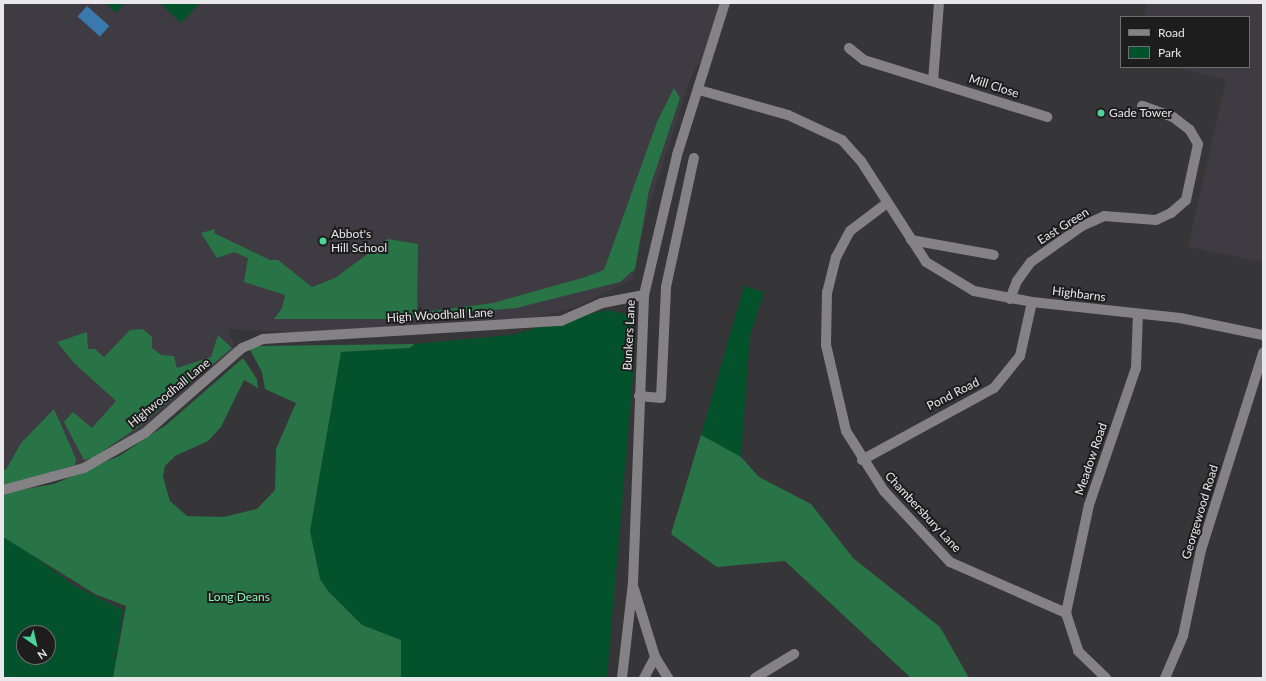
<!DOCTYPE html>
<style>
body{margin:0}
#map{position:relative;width:1266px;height:681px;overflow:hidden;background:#363537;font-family:Lato,sans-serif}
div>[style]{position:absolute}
.built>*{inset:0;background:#3f3b43}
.green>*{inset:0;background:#04522b}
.forest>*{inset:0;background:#287447}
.water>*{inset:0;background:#3979ae;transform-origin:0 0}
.minor>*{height:10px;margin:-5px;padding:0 5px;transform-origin:5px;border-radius:5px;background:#848285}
.dots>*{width:11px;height:11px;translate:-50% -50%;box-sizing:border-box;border:2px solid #1d1d1e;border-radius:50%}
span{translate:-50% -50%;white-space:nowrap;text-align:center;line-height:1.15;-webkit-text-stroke:4px #1d1d1e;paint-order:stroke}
.street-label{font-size:12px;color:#e8e7e9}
.poi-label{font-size:12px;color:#e8e7e9}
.left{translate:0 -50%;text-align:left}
.park-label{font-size:12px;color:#8cf2af}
.frame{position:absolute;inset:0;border:4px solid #e8e7e9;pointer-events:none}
.legend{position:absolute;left:1120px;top:16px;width:130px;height:52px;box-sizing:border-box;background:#1d1d1e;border:1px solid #6e6e6f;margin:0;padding:5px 7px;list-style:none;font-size:12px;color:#e8e7e9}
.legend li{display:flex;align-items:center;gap:8px;height:20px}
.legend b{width:20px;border:1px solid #6e6e6f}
.north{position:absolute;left:16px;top:625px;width:40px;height:40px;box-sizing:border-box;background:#1d1d1e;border:1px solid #6e6e6f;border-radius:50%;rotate:146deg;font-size:11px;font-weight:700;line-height:16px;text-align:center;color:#e8e7e9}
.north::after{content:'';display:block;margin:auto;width:14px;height:18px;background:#4ed39a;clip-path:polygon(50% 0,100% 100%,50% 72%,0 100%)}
</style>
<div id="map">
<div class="built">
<i style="clip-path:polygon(3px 3px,719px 3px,702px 65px,698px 64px,690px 79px,648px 210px,633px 279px,579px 306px,531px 319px,294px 332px,228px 329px,236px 349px,140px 430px,95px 461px,3px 489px)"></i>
<i style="clip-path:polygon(1147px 3px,1263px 3px,1263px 262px,1188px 247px,1226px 80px,1176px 67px,1249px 67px,1249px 17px,1144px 17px)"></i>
</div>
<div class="green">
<i style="clip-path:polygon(106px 3px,125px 3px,116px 13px)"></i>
<i style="clip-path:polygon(160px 3px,200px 3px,181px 23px)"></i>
<i style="clip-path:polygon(744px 286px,764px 292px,750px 336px,741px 457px,701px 435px)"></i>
<i style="clip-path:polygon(606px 310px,633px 315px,634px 365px,607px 678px,401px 678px,401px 640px,362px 625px,328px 591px,320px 579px,316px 560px,310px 531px,341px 352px,410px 348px,414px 344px,511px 335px)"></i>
<i style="clip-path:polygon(evenodd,3px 534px,75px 586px,123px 610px,113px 678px,3px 678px,3px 534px,24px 633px,48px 633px,48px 657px,24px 657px,24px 633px)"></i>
</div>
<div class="forest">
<i style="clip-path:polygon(674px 88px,680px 98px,649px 190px,635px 269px,620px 282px,516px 308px,402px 319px,274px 319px,282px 308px,285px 295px,244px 282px,248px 258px,234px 252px,217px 258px,201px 233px,215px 229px,214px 233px,270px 260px,278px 260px,312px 287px,335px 278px,388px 239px,418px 244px,417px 313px,493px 303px,582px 278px,604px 270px,657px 122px)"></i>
<i style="clip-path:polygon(143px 329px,152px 337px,152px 348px,161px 355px,174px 356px,177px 368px,211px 357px,218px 335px,232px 348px,138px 427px,93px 458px,84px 460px,64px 422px,73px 412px,92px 428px,116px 401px,74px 363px,57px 342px,87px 332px,88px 349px,95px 349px,104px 357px,130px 330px)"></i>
<i style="clip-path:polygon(414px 344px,410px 348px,341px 352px,310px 531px,320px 579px,328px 591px,362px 625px,401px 640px,401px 678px,113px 678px,126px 606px,95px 594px,3px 537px,3px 493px,54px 484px,119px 456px,166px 425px,243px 358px,257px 379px,258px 388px,244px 380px,221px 427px,208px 441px,175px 456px,165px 466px,163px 477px,170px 501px,187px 516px,223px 517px,257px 509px,275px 490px,276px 449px,296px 403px,265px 389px,262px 372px,248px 346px)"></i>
<i style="clip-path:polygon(54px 409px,76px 459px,75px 465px,3px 486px,3px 469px,6px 470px,21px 443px)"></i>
<i style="clip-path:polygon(701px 435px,741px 457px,759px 477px,811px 504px,853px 558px,940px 627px,969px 678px,911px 678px,785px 561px,717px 567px,671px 534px)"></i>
</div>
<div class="water">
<i style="left:87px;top:6px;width:30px;height:14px;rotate:42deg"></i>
</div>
<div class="minor">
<i style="left:849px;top:48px;width:19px;rotate:39deg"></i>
<i style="left:864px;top:60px;width:192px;rotate:17.3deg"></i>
<i style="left:933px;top:81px;width:78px;rotate:-85.6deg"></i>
<i style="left:699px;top:90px;width:92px;rotate:15.7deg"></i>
<i style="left:788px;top:115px;width:60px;rotate:24.8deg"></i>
<i style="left:842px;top:140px;width:28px;rotate:48deg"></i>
<i style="left:861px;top:161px;width:120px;rotate:57.2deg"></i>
<i style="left:926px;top:262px;width:56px;rotate:31.1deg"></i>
<i style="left:974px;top:291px;width:59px;rotate:10.7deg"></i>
<i style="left:1032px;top:302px;width:149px;rotate:6.2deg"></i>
<i style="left:1180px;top:318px;width:85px;rotate:11.6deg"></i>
<i style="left:887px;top:203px;width:46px;rotate:142.9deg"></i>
<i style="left:850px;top:231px;width:30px;rotate:118deg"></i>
<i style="left:836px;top:257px;width:36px;rotate:104deg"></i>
<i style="left:827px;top:292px;width:53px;rotate:91.1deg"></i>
<i style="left:826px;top:345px;width:88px;rotate:76.9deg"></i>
<i style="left:846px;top:431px;width:71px;rotate:57.7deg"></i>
<i style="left:884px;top:491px;width:97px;rotate:47.1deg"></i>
<i style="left:950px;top:562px;width:127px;rotate:23.7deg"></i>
<i style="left:1066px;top:613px;width:40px;rotate:72deg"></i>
<i style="left:1078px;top:651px;width:39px;rotate:44deg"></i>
<i style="left:911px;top:240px;width:84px;rotate:10.2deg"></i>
<i style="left:1010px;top:299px;width:19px;rotate:-69deg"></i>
<i style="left:1017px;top:281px;width:24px;rotate:-54deg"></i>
<i style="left:1031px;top:262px;width:62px;rotate:-35.2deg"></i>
<i style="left:1082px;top:226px;width:24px;rotate:-24deg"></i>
<i style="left:1104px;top:216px;width:52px;rotate:4.4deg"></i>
<i style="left:1156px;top:220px;width:17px;rotate:-25deg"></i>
<i style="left:1171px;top:213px;width:20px;rotate:-41deg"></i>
<i style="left:1186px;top:200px;width:57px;rotate:-77.9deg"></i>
<i style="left:1198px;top:144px;width:16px;rotate:-120deg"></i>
<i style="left:1190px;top:130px;width:21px;rotate:-143deg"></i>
<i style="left:1173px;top:117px;width:33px;rotate:-160deg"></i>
<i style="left:639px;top:396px;width:22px;rotate:5deg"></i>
<i style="left:661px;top:398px;width:111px;rotate:-87.4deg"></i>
<i style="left:666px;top:287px;width:132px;rotate:-77.8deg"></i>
<i style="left:862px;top:460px;width:150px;rotate:-28.6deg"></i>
<i style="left:994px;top:388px;width:41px;rotate:-50.9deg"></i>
<i style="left:1020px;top:356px;width:55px;rotate:-77.5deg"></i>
<i style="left:3px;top:490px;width:84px;rotate:-15.2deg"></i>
<i style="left:84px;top:468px;width:70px;rotate:-29.8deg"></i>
<i style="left:145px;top:433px;width:129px;rotate:-41.2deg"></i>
<i style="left:242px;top:348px;width:23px;rotate:-23deg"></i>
<i style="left:263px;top:339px;width:299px;rotate:-3.5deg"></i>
<i style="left:561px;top:321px;width:45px;rotate:-23.7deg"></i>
<i style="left:602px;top:303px;width:43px;rotate:-10.8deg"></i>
<i style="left:634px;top:589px;width:71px;rotate:72.8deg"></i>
<i style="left:655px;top:657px;width:25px;rotate:58deg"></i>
<i style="left:1066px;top:613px;width:110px;rotate:-78deg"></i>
<i style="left:1089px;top:505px;width:145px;rotate:-71.1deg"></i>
<i style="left:1136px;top:368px;width:54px;rotate:-87.9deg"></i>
<i style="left:622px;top:678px;width:96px;rotate:-83.4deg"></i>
<i style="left:633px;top:583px;width:288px;rotate:-87.8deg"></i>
<i style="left:644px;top:295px;width:144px;rotate:-76.7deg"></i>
<i style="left:677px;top:155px;width:159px;rotate:-72.5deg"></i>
<i style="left:644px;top:678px;width:24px;rotate:-62deg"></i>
<i style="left:755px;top:678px;width:46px;rotate:-31.6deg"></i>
<i style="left:1165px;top:678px;width:46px;rotate:-66.8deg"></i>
<i style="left:1183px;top:636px;width:88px;rotate:-78.2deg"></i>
<i style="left:1201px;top:550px;width:207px;rotate:-72.5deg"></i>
</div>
<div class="dots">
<i style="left:1101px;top:113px;background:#4ed39a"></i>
<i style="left:323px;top:241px;background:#4ed39a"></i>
</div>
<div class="street-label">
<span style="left:994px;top:86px;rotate:18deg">Mill Close</span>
<span style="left:1063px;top:226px;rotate:-32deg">East Green</span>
<span style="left:1079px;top:294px;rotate:7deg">Highbarns</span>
<span style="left:440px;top:315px;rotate:-3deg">High Woodhall Lane</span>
<span style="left:629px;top:335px;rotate:-87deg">Bunkers Lane</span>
<span style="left:169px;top:393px;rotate:-39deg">Highwoodhall Lane</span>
<span style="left:953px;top:394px;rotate:-27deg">Pond Road</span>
<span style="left:1091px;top:459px;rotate:-71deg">Meadow Road</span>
<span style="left:923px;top:512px;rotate:47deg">Chambersbury Lane</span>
<span style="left:1200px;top:512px;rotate:-73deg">Georgewood Road</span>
</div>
<div class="poi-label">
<span class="left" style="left:1109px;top:113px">Gade Tower</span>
<span class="left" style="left:331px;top:241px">Abbot's<br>Hill School</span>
</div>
<div class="park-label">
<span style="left:239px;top:597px">Long Deans</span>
</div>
<div class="frame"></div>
<ul class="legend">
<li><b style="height:5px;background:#848285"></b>Road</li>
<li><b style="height:11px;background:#04522b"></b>Park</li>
</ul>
<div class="north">N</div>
</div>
